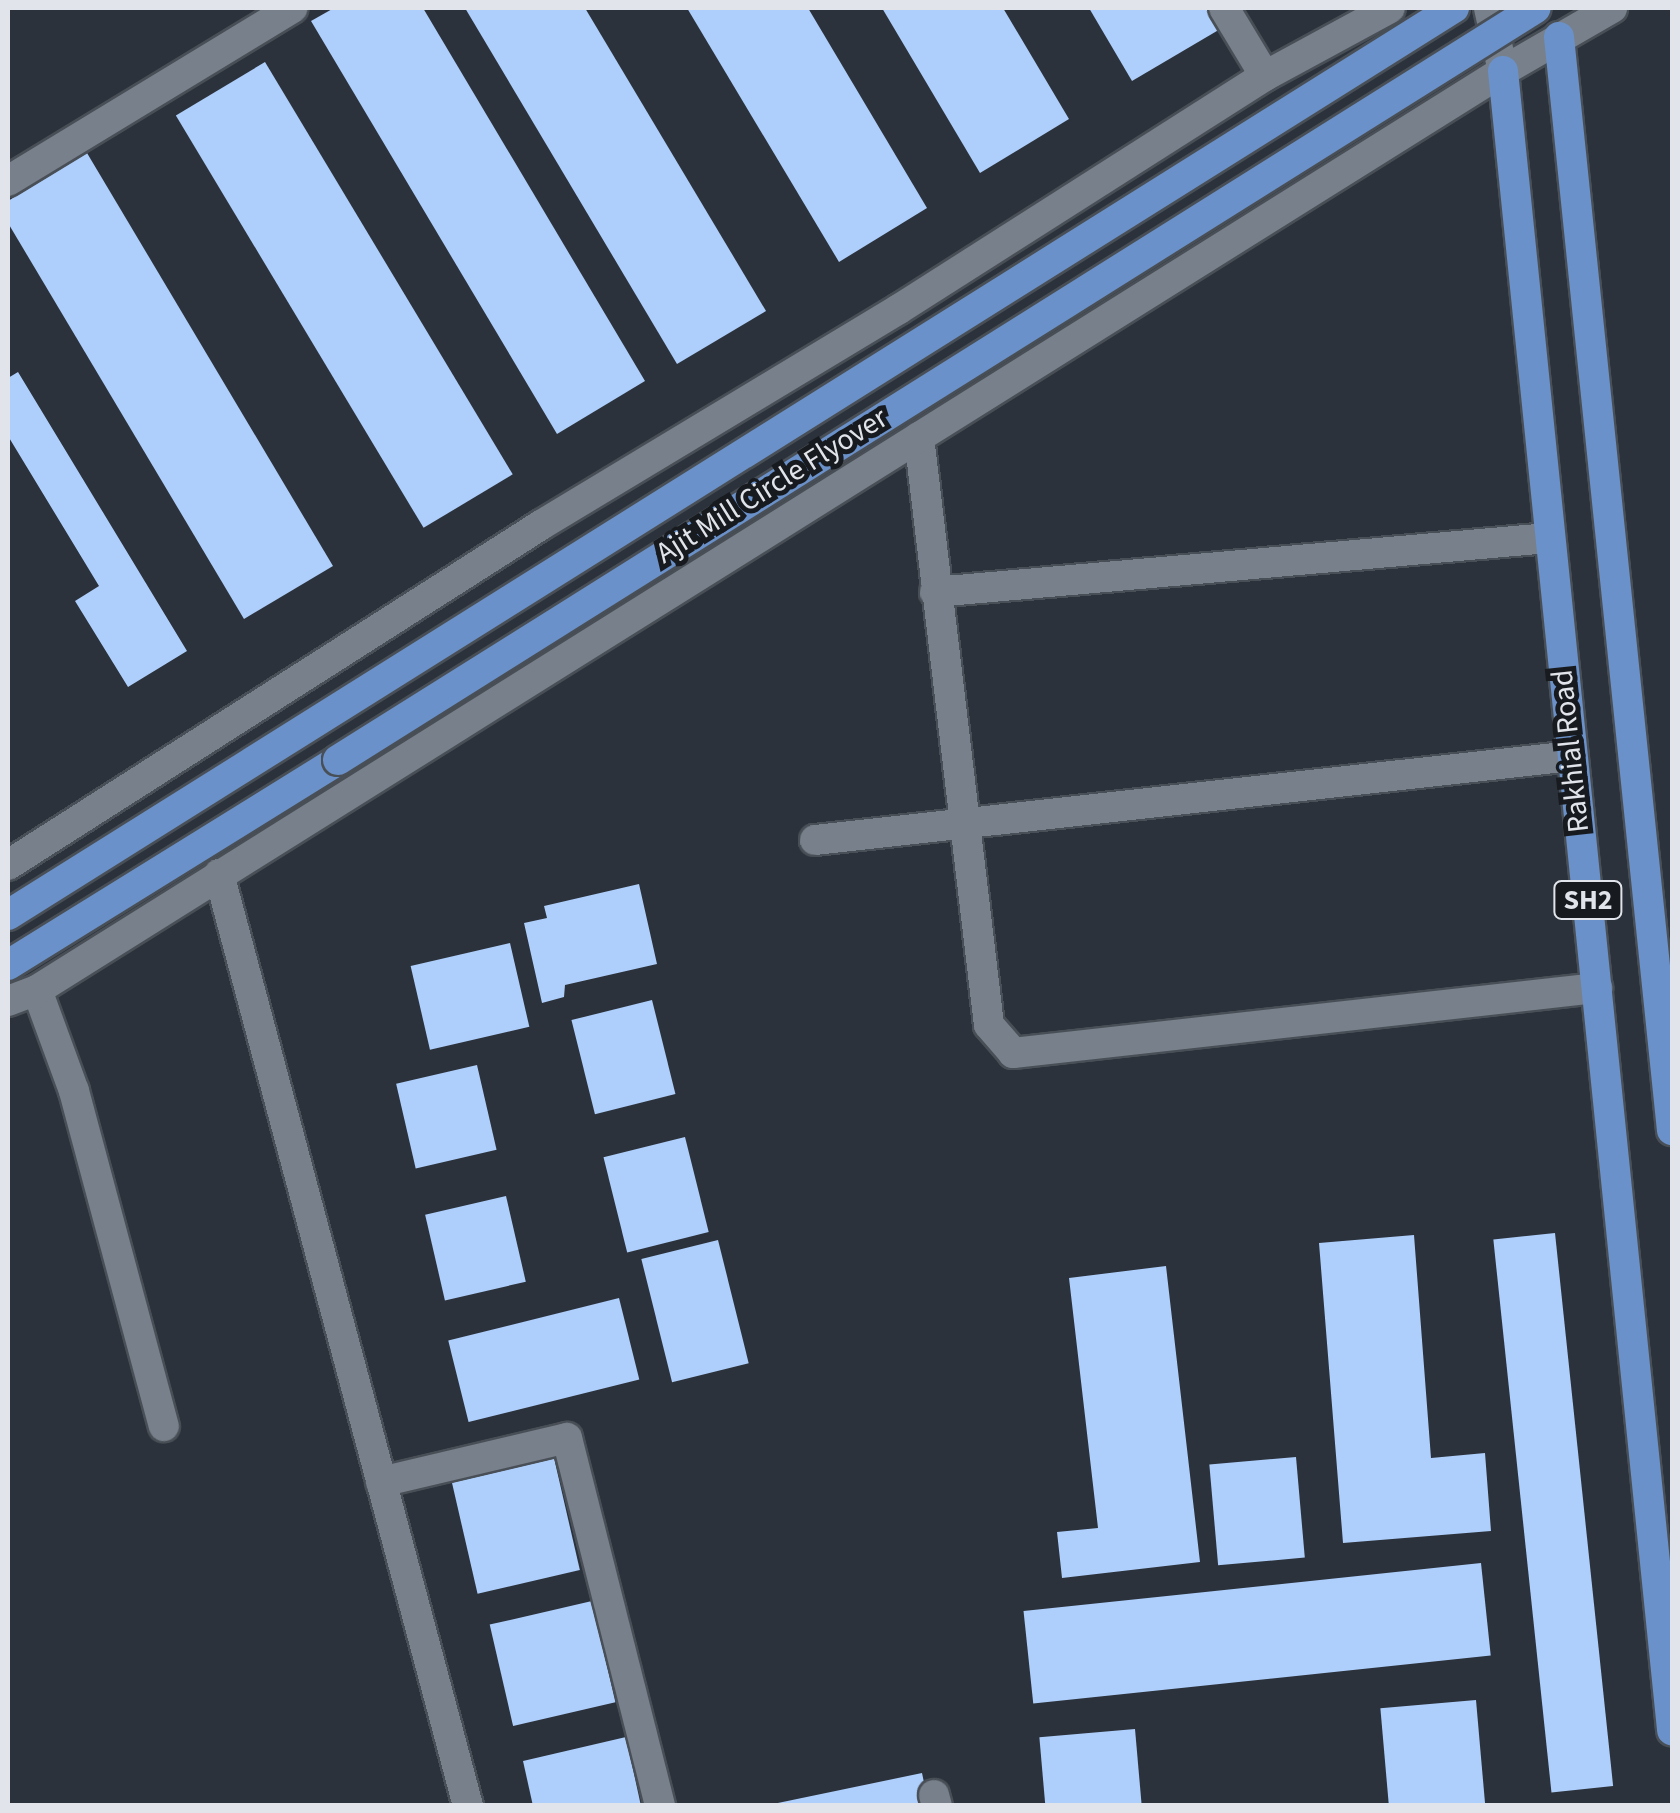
<!DOCTYPE html>
<style>
body{margin:0}
#map{position:relative;width:1680px;height:1813px;overflow:hidden;background:#2b323b;font-family:"Source Sans 3",sans-serif}
div>[style]{position:absolute}
.building>*{inset:0;background:#aecefb;transform-origin:0 0}
.roads{filter:drop-shadow(2px 0 #494f56) drop-shadow(-2px 0 #494f56) drop-shadow(0 2px #494f56) drop-shadow(0 -2px #494f56)}
.minor>*{height:30px;margin:-15px;padding:0 15px;transform-origin:15px;border-radius:15px;background:#78808b}
.major>*{height:30px;margin:-15px;padding:0 15px;transform-origin:15px;border-radius:15px;background:#6a91c9}
.bridges{filter:drop-shadow(2px 0 #494f56) drop-shadow(-2px 0 #494f56) drop-shadow(0 2px #494f56) drop-shadow(0 -2px #494f56)}
.major-bridge>*{height:30px;margin:-15px;padding:0 15px;transform-origin:15px;border-radius:15px;background:#6a91c9}
span{translate:-50% -50%;white-space:nowrap;text-align:center;line-height:1.15;-webkit-text-stroke:10px #171a1e;paint-order:stroke}
.shield-label span{padding:2px 8px;background:#171a1e;border:2px solid;border-radius:8px;-webkit-text-stroke-width:0}
.shield-label{font-size:28px;color:#e1e5eb;font-weight:700}
.street-label{font-size:30px;color:#e1e5eb}
.frame{position:absolute;inset:0;border:10px solid #e1e5eb;pointer-events:none}
</style>
<div id="map">
<div class="building">
<i style="clip-path:polygon(334px 8px,423px 8px,645px 381px,557px 434px,311px 21px)"></i>
<i style="clip-path:polygon(465px 8px,585px 8px,766px 311px,677px 364px)"></i>
<i style="clip-path:polygon(687px 8px,808px 8px,927px 208px,839px 262px)"></i>
<i style="clip-path:polygon(882px 8px,1003px 8px,1069px 119px,980px 173px)"></i>
<i style="clip-path:polygon(1089px 8px,1210px 8px,1222px 28px,1132px 81px)"></i>
<i style="left:265px;top:62px;width:481px;height:104px;rotate:59deg"></i>
<i style="clip-path:polygon(87px 153px,333px 566px,244px 619px,8px 223px,8px 201px)"></i>
<i style="clip-path:polygon(18px 372px,187px 651px,128px 687px,75px 601px,99px 586px,8px 436px,8px 378px)"></i>
<i style="clip-path:polygon(639px 884px,657px 964px,565px 985px,564px 997px,542px 1003px,524px 923px,547px 918px,544px 906px)"></i>
<i style="left:510px;top:943px;width:86px;height:102px;rotate:77deg"></i>
<i style="left:652px;top:1000px;width:97px;height:83px;rotate:76deg"></i>
<i style="left:477px;top:1065px;width:87px;height:83px;rotate:77deg"></i>
<i style="left:685px;top:1137px;width:98px;height:84px;rotate:76deg"></i>
<i style="left:506px;top:1196px;width:88px;height:83px;rotate:77deg"></i>
<i style="left:1555px;top:1233px;width:556px;height:62px;rotate:84deg"></i>
<i style="clip-path:polygon(1414px 1235px,1431px 1458px,1485px 1453px,1491px 1531px,1343px 1543px,1319px 1243px)"></i>
<i style="left:718px;top:1240px;width:127px;height:79px;rotate:76deg"></i>
<i style="clip-path:polygon(1166px 1266px,1200px 1562px,1062px 1578px,1057px 1532px,1098px 1528px,1069px 1278px)"></i>
<i style="left:619px;top:1298px;width:84px;height:176px;rotate:76deg"></i>
<i style="left:1296px;top:1457px;width:101px;height:87px;rotate:85deg"></i>
<i style="left:554px;top:1458px;width:115px;height:105px;rotate:77deg"></i>
<i style="left:1481px;top:1563px;width:93px;height:460px;rotate:84deg"></i>
<i style="left:592px;top:1601px;width:104px;height:105px;rotate:77deg"></i>
<i style="left:1476px;top:1700px;width:106px;height:96px;rotate:85deg"></i>
<i style="left:1135px;top:1729px;width:77px;height:96px;rotate:85deg"></i>
<i style="clip-path:polygon(626px 1737px,641px 1806px,533px 1806px,523px 1761px)"></i>
<i style="clip-path:polygon(922px 1773px,929px 1806px,774px 1806px,773px 1804px)"></i>
</div>
<div class="roads">
<div class="minor">
<i style="left:1224px;top:8px;width:79px;rotate:58.9deg"></i>
<i style="left:1489px;top:8px;width:65px;rotate:77.5deg"></i>
<i style="left:1503px;top:71px;width:126px;rotate:-30deg"></i>
<i style="left:8px;top:181px;width:333px;rotate:-31.3deg"></i>
<i style="left:919px;top:437px;width:592px;rotate:83.21deg"></i>
<i style="left:989px;top:1025px;width:37px;rotate:49deg"></i>
<i style="left:1013px;top:1053px;width:588px;rotate:-6.35deg"></i>
<i style="left:935px;top:592px;width:616px;rotate:-5.03deg"></i>
<i style="left:815px;top:840px;width:762px;rotate:-6.33deg"></i>
<i style="left:8px;top:865px;width:632px;rotate:-32.53deg"></i>
<i style="left:541px;top:525px;width:418px;rotate:-31.1deg"></i>
<i style="left:899px;top:309px;width:434px;rotate:-32.5deg"></i>
<i style="left:1265px;top:76px;width:142px;rotate:-28.5deg"></i>
<i style="left:219px;top:874px;width:965px;rotate:75.04deg"></i>
<i style="left:37px;top:990px;width:108px;rotate:69.9deg"></i>
<i style="left:74px;top:1091px;width:347px;rotate:75deg"></i>
<i style="left:8px;top:1001px;width:31px;rotate:-21deg"></i>
<i style="left:37px;top:990px;width:1730px;rotate:-32.08deg"></i>
<i style="left:381px;top:1482px;width:191px;rotate:-13.3deg"></i>
<i style="left:567px;top:1438px;width:380px;rotate:75.8deg"></i>
<i style="left:934px;top:1795px;width:11px;rotate:75deg"></i>
</div>
<div class="major">
<i style="left:1559px;top:37px;width:1099px;rotate:84.1deg"></i>
<i style="left:1503px;top:71px;width:1668px;rotate:84.18deg"></i>
<i style="left:8px;top:915px;width:1707px;rotate:-32.1deg"></i>
<i style="left:8px;top:965px;width:388px;rotate:-31.8deg"></i>
</div>
</div>
<div class="bridges">
<div class="major-bridge">
<i style="left:338px;top:760px;width:1414px;rotate:-32.12deg"></i>
</div>
</div>
<div class="shield-label">
<span style="left:1588px;top:900px">SH2</span>
</div>
<div class="street-label">
<span style="left:772px;top:486px;rotate:-32deg">Ajit Mill Circle Flyover</span>
<span style="left:1571px;top:751px;rotate:-96deg">Rakhial Road</span>
</div>
<div class="frame"></div>
</div>
